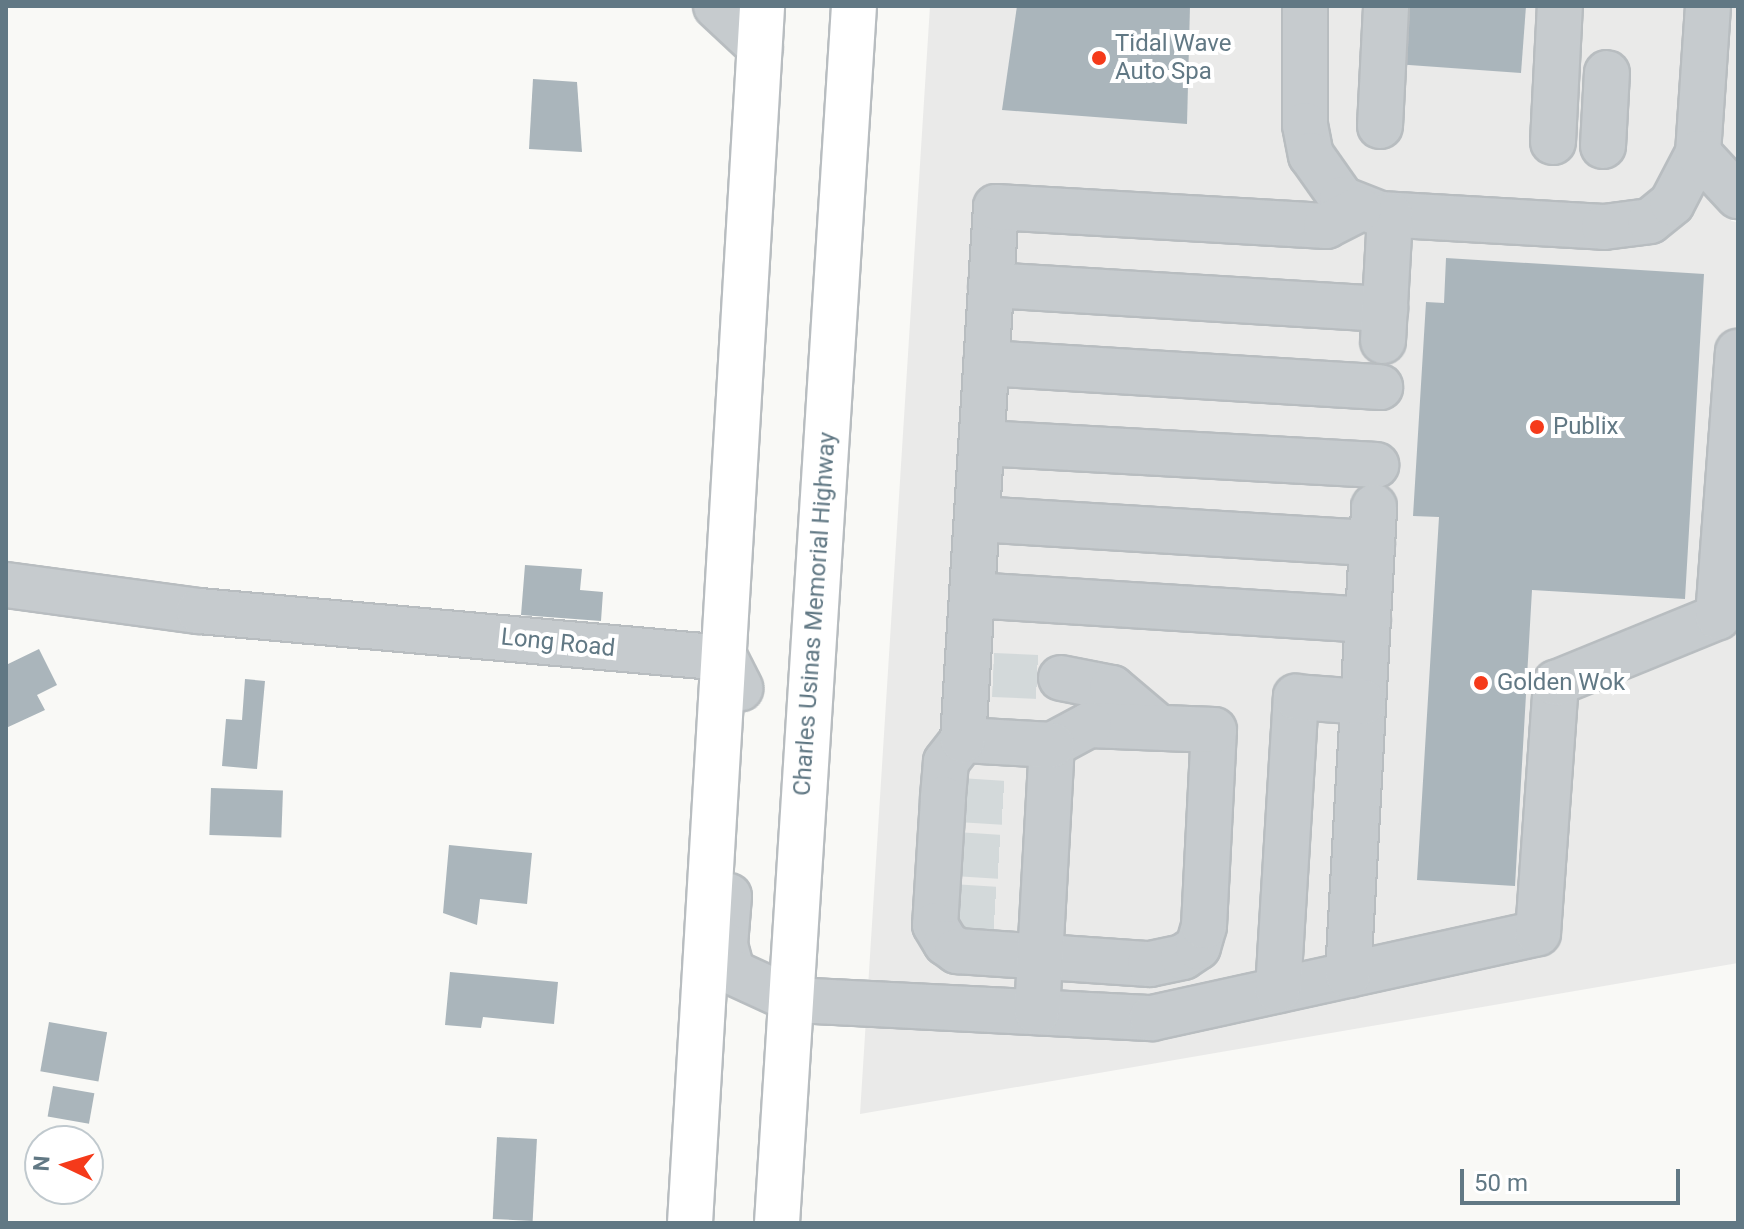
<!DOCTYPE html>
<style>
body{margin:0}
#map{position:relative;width:1744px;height:1229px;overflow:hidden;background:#f9f9f6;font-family:Roboto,sans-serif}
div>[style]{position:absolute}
.built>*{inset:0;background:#eaeae9}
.building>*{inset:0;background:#aab5bb;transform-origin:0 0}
.minor-tunnel>*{height:44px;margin-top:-22px;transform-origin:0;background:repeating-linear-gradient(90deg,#d3d9da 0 44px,transparent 0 66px)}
.roads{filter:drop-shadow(2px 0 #b8bdc0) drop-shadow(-2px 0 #b8bdc0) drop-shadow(0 2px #b8bdc0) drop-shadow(0 -2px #b8bdc0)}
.minor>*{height:44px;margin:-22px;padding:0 22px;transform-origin:22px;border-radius:22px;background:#c6cbce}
.highway>*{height:44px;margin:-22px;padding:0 22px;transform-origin:22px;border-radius:22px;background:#fff}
.dots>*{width:22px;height:22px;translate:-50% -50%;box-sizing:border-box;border:4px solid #fff;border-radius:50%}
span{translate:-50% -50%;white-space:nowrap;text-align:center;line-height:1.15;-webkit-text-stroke:8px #fff;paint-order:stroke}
.poi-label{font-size:24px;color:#617884}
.left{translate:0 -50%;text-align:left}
.street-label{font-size:24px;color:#617884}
.frame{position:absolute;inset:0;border:8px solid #617884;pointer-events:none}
.north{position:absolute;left:24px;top:1125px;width:80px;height:80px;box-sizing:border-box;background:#fff;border:2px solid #c0c9ce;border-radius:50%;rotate:274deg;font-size:22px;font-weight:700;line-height:32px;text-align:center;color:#617884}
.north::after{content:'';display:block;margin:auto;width:28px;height:36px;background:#f53a1a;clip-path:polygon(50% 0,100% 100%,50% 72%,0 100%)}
.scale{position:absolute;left:1460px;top:1169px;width:220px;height:36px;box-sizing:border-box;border:4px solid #617884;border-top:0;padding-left:10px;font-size:24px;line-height:28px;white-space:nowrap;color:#617884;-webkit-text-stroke:6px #fff;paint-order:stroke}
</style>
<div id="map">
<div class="built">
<i style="clip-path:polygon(930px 6px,1738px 6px,1738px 192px,1731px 221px,1738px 222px,1738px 963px,860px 1114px)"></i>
</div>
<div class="building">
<i style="clip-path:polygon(1017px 6px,1190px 6px,1187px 124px,1002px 110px)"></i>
<i style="clip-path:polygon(1398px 6px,1526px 6px,1521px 73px,1395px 64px)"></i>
<i style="clip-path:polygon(533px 79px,577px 82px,582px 152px,529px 149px)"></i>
<i style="clip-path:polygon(1446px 258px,1704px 274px,1685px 599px,1532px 590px,1515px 886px,1417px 880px,1439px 517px,1413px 516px,1426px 302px,1444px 303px)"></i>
<i style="clip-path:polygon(525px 565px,582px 569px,580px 590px,603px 592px,601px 621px,521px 615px)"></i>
<i style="clip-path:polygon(39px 649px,57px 685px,37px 695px,45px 710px,6px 728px,6px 665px)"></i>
<i style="clip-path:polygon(245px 679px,265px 681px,257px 769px,222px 766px,226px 719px,242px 720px)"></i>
<i style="left:211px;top:788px;width:72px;height:47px;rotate:2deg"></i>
<i style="clip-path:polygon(449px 845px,532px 853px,527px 904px,480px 899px,477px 925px,443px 913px)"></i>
<i style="clip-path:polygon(450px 972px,558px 982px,554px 1024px,483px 1017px,481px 1028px,445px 1025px)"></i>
<i style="left:49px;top:1022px;width:59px;height:50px;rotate:10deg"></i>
<i style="left:53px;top:1086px;width:42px;height:31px;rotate:10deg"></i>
<i style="left:497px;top:1137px;width:40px;height:82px;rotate:3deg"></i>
</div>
<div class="minor-tunnel">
<i style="left:993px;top:675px;width:68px;rotate:2.5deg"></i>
<i style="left:959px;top:800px;width:63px;rotate:3.6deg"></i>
<i style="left:955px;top:854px;width:64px;rotate:3.6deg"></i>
<i style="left:951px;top:906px;width:63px;rotate:3.6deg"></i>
</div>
<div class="roads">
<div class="minor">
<i style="left:716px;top:6px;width:60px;rotate:43deg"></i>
<i style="left:1305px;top:6px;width:119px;rotate:90deg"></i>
<i style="left:1305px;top:125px;width:31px;rotate:79deg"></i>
<i style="left:1311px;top:155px;width:54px;rotate:54.8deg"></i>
<i style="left:1342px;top:199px;width:41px;rotate:21.5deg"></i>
<i style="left:1380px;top:214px;width:224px;rotate:3.3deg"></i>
<i style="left:1604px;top:227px;width:46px;rotate:-7.4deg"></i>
<i style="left:1650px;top:221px;width:28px;rotate:-39deg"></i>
<i style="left:1672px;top:203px;width:56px;rotate:-62.5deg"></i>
<i style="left:1698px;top:153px;width:147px;rotate:-86.1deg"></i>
<i style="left:1380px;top:126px;width:120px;rotate:-87.1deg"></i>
<i style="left:1553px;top:142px;width:136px;rotate:-87.1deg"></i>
<i style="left:1603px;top:146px;width:73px;rotate:-86.9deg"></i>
<i style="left:1698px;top:153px;width:59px;rotate:47.1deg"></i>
<i style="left:991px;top:285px;width:395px;rotate:3.5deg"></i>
<i style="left:1383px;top:341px;width:126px;rotate:-86.8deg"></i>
<i style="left:986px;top:363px;width:395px;rotate:3.5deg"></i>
<i style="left:982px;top:443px;width:395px;rotate:3.2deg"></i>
<i style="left:977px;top:519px;width:396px;rotate:3.5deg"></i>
<i style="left:6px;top:585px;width:195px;rotate:7.7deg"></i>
<i style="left:199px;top:611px;width:528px;rotate:5.11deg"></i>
<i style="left:725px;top:658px;width:34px;rotate:63deg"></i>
<i style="left:972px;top:595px;width:397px;rotate:3.6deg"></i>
<i style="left:1061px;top:678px;width:52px;rotate:11.1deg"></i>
<i style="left:1112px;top:688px;width:60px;rotate:40.3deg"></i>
<i style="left:963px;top:740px;width:28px;rotate:128deg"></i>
<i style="left:946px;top:762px;width:37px;rotate:95deg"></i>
<i style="left:943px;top:799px;width:126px;rotate:93.6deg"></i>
<i style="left:935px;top:925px;width:21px;rotate:59deg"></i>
<i style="left:946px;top:943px;width:14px;rotate:36deg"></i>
<i style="left:957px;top:951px;width:193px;rotate:3.9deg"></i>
<i style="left:1150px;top:964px;width:34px;rotate:-12deg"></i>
<i style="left:1183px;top:957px;width:18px;rotate:-34deg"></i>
<i style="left:1198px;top:947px;width:22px;rotate:-74deg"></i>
<i style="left:1204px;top:926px;width:196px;rotate:-87.1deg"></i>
<i style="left:1214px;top:730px;width:125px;rotate:-177.7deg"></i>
<i style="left:1089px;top:725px;width:42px;rotate:151.6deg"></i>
<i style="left:729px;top:896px;width:49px;rotate:94.7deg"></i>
<i style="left:725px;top:945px;width:28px;rotate:75deg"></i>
<i style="left:732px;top:972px;width:67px;rotate:24.7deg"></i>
<i style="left:793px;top:1000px;width:359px;rotate:2.9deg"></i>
<i style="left:1152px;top:1018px;width:395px;rotate:-12.4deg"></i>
<i style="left:1538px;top:933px;width:251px;rotate:-85.9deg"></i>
<i style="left:1556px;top:683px;width:175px;rotate:-22.2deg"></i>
<i style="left:1718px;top:617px;width:266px;rotate:-85.7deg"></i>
<i style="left:1348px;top:975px;width:469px;rotate:-86.8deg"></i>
<i style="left:1278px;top:990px;width:294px;rotate:-86.5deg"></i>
<i style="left:1296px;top:697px;width:67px;rotate:4.3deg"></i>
<i style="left:1037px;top:1012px;width:267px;rotate:-86.8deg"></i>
<i style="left:1052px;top:745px;width:89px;rotate:-176.8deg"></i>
<i style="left:963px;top:740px;width:534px;rotate:-86.46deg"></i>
<i style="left:996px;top:207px;width:331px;rotate:3.3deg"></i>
<i style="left:1326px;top:226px;width:37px;rotate:-27deg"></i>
</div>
<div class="highway">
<i style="left:690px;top:1223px;width:1219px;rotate:-86.61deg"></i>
<i style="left:777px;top:1223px;width:1219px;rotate:-86.38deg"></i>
</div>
</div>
<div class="dots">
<i style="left:1099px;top:58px;background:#f53a1a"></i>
<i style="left:1537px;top:427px;background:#f53a1a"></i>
<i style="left:1481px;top:683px;background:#f53a1a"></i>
</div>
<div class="poi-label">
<span class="left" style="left:1115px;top:58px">Tidal Wave<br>Auto Spa</span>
<span class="left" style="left:1553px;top:427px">Publix</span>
<span class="left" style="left:1497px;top:683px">Golden Wok</span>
</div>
<div class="street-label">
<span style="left:815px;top:614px;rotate:-86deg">Charles Usinas Memorial Highway</span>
<span style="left:558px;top:643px;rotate:6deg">Long Road</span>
</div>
<div class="frame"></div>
<div class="north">N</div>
<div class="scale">50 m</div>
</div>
